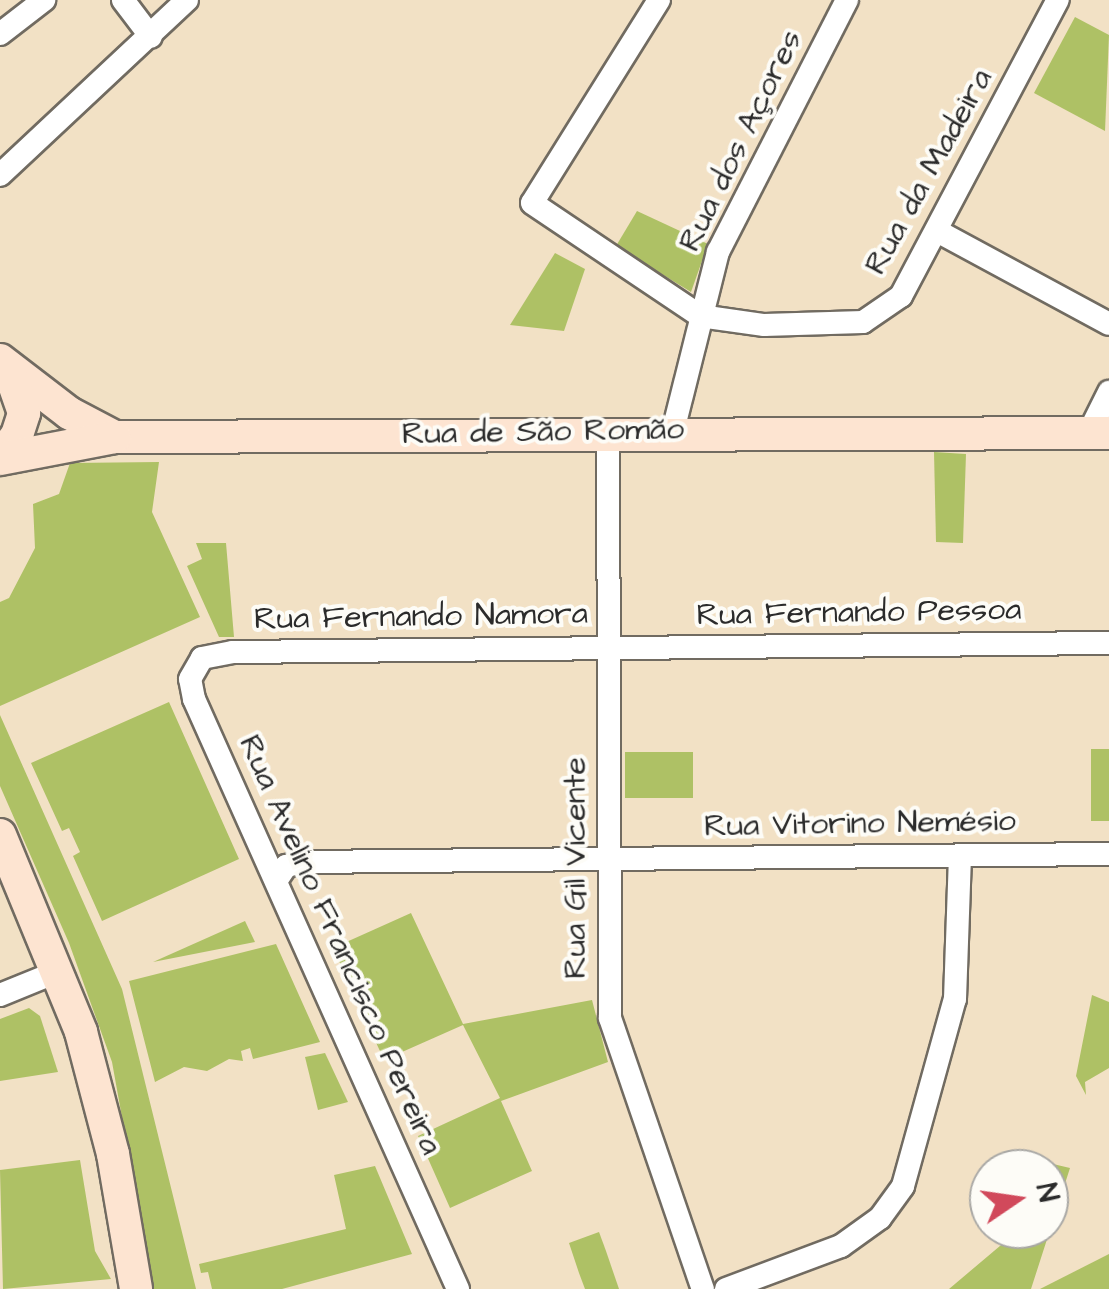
<!DOCTYPE html>
<meta charset="utf-8">
<style>
body{margin:0}
#map{position:relative;width:1109px;height:1289px;overflow:hidden;background:#f2e1c5;font-family:"Architects Daughter",sans-serif}
div>[style]{position:absolute}
.green>*{inset:0;background:#aec165;transform-origin:0 0}
.roads{filter:drop-shadow(2px 0 #716b61) drop-shadow(-2px 0 #716b61) drop-shadow(0 2px #716b61) drop-shadow(0 -2px #716b61)}
.minor>*{height:22px;margin:-11px;padding:0 11px;transform-origin:11px;border-radius:11px;background:#fff}
.secondary>*{height:32px;margin:-16px;padding:0 16px;transform-origin:16px;border-radius:16px;background:#fde4d1}
span{translate:-50% -50%;white-space:nowrap;text-align:center;line-height:1.15;-webkit-text-stroke:8px #fdfcf7;paint-order:stroke}
.street-label{font-size:32px;color:#2b2b2b}
.north{position:absolute;left:969px;top:1149px;width:100px;height:100px;box-sizing:border-box;background:#fdfcf7;border:2px solid #a9a8a5;border-radius:50%;rotate:77deg;font-size:28px;font-weight:700;line-height:40px;text-align:center;color:#2b2b2b}
.north::after{content:'';display:block;margin:auto;width:35px;height:45px;background:#d1495b;clip-path:polygon(50% 0,100% 100%,50% 72%,0 100%)}
</style>
<div id="map">
<div class="green">
<i style="clip-path:polygon(1075px 17px,1109px 35px,1105px 131px,1034px 93px)"></i>
<i style="clip-path:polygon(637px 211px,708px 244px,691px 292px,616px 246px)"></i>
<i style="clip-path:polygon(555px 253px,585px 269px,564px 331px,510px 325px)"></i>
<i style="clip-path:polygon(934px 452px,966px 454px,963px 543px,936px 542px)"></i>
<i style="clip-path:polygon(159px 462px,152px 512px,200px 617px,0 706px,0 602px,9px 598px,35px 548px,33px 504px,59px 494px,70px 463px)"></i>
<i style="clip-path:polygon(196px 543px,226px 543px,234px 637px,219px 637px,187px 566px,202px 559px)"></i>
<i style="clip-path:polygon(169px 702px,239px 859px,102px 921px,73px 856px,80px 852px,69px 828px,62px 831px,31px 763px)"></i>
<i style="clip-path:polygon(0 715px,122px 989px,196px 1289px,153px 1289px,112px 1062px,69px 943px,0 786px)"></i>
<i style="left:1091px;top:749px;width:18px;height:72px"></i>
<i style="left:693px;top:752px;width:46px;height:68px;rotate:90deg"></i>
<i style="clip-path:polygon(411px 913px,463px 1024px,592px 1000px,608px 1062px,501px 1101px,532px 1171px,450px 1208px,418px 1136px,500px 1098px,463px 1025px,384px 1060px,333px 948px)"></i>
<i style="clip-path:polygon(245px 921px,255px 942px,153px 962px)"></i>
<i style="clip-path:polygon(276px 944px,320px 1042px,253px 1059px,250px 1048px,241px 1051px,243px 1061px,229px 1059px,207px 1071px,184px 1067px,155px 1082px,129px 981px)"></i>
<i style="clip-path:polygon(1092px 995px,1109px 1002px,1109px 1068px,1085px 1082px,1086px 1095px,1076px 1076px)"></i>
<i style="clip-path:polygon(29px 1008px,40px 1016px,58px 1072px,0 1081px,0 1019px)"></i>
<i style="clip-path:polygon(325px 1053px,348px 1102px,318px 1110px,305px 1057px)"></i>
<i style="clip-path:polygon(80px 1160px,95px 1251px,111px 1279px,3px 1289px,0 1170px)"></i>
<i style="clip-path:polygon(1053px 1164px,1070px 1168px,1031px 1289px,949px 1289px,1020px 1229px,1049px 1229px)"></i>
<i style="clip-path:polygon(375px 1166px,412px 1254px,282px 1289px,212px 1289px,208px 1272px,201px 1273px,199px 1264px,346px 1229px,334px 1175px)"></i>
<i style="clip-path:polygon(599px 1232px,606px 1251px,619px 1289px,585px 1289px,579px 1273px,569px 1243px)"></i>
<i style="clip-path:polygon(1109px 1254px,1109px 1289px,1040px 1289px)"></i>
</div>
<div class="roads">
<div class="minor">
<i style="left:123px;top:0;width:46px;rotate:52.9deg"></i>
<i style="left:659px;top:0;width:239px;rotate:122deg"></i>
<i style="left:532px;top:203px;width:202px;rotate:33.9deg"></i>
<i style="left:700px;top:316px;width:65px;rotate:8deg"></i>
<i style="left:764px;top:325px;width:99px;rotate:-1.7deg"></i>
<i style="left:863px;top:322px;width:46px;rotate:-34.4deg"></i>
<i style="left:901px;top:296px;width:335px;rotate:-62.1deg"></i>
<i style="left:0;top:34px;width:56px;rotate:-37.7deg"></i>
<i style="left:0;top:175px;width:256px;rotate:-43.1deg"></i>
<i style="left:939px;top:232px;width:193px;rotate:28.4deg"></i>
<i style="left:673px;top:431px;width:185px;rotate:-75.9deg"></i>
<i style="left:718px;top:252px;width:283px;rotate:-62.9deg"></i>
<i style="left:608px;top:432px;width:586px;rotate:89.8deg"></i>
<i style="left:610px;top:1018px;width:287px;rotate:71.1deg"></i>
<i style="left:1089px;top:432px;width:45px;rotate:-63.4deg"></i>
<i style="left:276px;top:881px;width:18px;rotate:-56deg"></i>
<i style="left:286px;top:866px;width:17px;rotate:-13deg"></i>
<i style="left:303px;top:862px;width:806px;rotate:-0.57deg"></i>
<i style="left:0;top:995px;width:64px;rotate:-22.1deg"></i>
<i style="left:458px;top:1289px;width:646px;rotate:-114.11deg"></i>
<i style="left:194px;top:699px;width:20px;rotate:-101deg"></i>
<i style="left:190px;top:679px;width:24px;rotate:-60deg"></i>
<i style="left:202px;top:658px;width:32px;rotate:-11deg"></i>
<i style="left:233px;top:652px;width:876px;rotate:-0.59deg"></i>
<i style="left:726px;top:1289px;width:123px;rotate:-20.5deg"></i>
<i style="left:841px;top:1246px;width:48px;rotate:-35.7deg"></i>
<i style="left:880px;top:1218px;width:39px;rotate:-54deg"></i>
<i style="left:903px;top:1186px;width:194px;rotate:-74.5deg"></i>
<i style="left:955px;top:999px;width:144px;rotate:-88deg"></i>
</div>
<div class="secondary">
<i style="left:0;top:360px;width:87px;rotate:37.5deg"></i>
<i style="left:69px;top:413px;width:52px;rotate:27.6deg"></i>
<i style="left:115px;top:437px;width:994px;rotate:-0.23deg"></i>
<i style="left:0;top:457px;width:28px;rotate:-52deg"></i>
<i style="left:17px;top:435px;width:23px;rotate:-72deg"></i>
<i style="left:24px;top:413px;width:49px;rotate:-109.2deg"></i>
<i style="left:0;top:459px;width:117px;rotate:-10.8deg"></i>
<i style="left:0;top:835px;width:213px;rotate:67.6deg"></i>
<i style="left:81px;top:1032px;width:126px;rotate:75.3deg"></i>
<i style="left:113px;top:1154px;width:137px;rotate:80.3deg"></i>
</div>
</div>
<div class="street-label">
<span style="left:741px;top:141px;rotate:-64deg">Rua dos Açores</span>
<span style="left:929px;top:172px;rotate:-61deg">Rua da Madeira</span>
<span style="left:543px;top:432px;rotate:-1deg">Rua de São Romão</span>
<span style="left:859px;top:613px;rotate:-1deg">Rua Fernando Pessoa</span>
<span style="left:421px;top:617px;rotate:-1deg">Rua Fernando Namora</span>
<span style="left:860px;top:824px;rotate:-1deg">Rua Vitorino Nemésio</span>
<span style="left:576px;top:868px;rotate:-90deg">Rua Gil Vicente</span>
<span style="left:340px;top:945px;rotate:66deg">Rua Avelino Francisco Pereira</span>
</div>
<div class="north">N</div>
</div>
